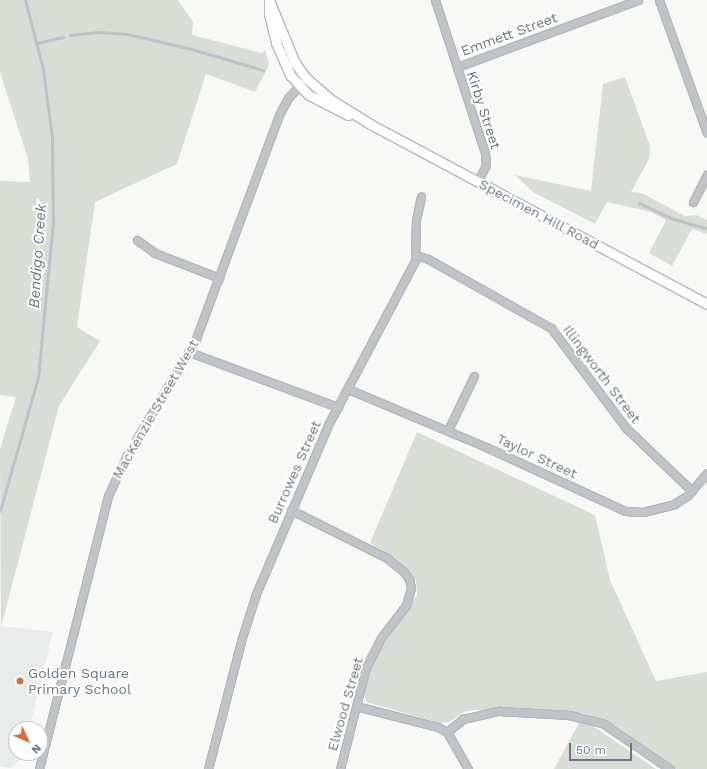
<!DOCTYPE html>
<style>
body{margin:0}
#map{position:relative;width:707px;height:769px;overflow:hidden;background:#f8f9f7;font-family:"Work Sans",sans-serif}
div>[style]{position:absolute}
.built>*{inset:0;background:#e9eaea}
.green>*{inset:0;background:#d8ddd6}
.stream>*{height:2.5px;margin:-1.25px;padding:0 1.25px;transform-origin:1.25px;border-radius:1.25px;background:#bac3c8}
.roads{filter:drop-shadow(1px 0 #b3b8bd) drop-shadow(-1px 0 #b3b8bd) drop-shadow(0 1px #b3b8bd) drop-shadow(0 -1px #b3b8bd)}
.minor>*{height:7px;margin:-3.5px;padding:0 3.5px;transform-origin:3.5px;border-radius:3.5px;background:#c0c4c8}
.secondary>*{height:9px;margin:-4.5px;padding:0 4.5px;transform-origin:4.5px;border-radius:4.5px;background:#fff}
.dots>*{width:11px;height:11px;translate:-50% -50%;box-sizing:border-box;border:2px solid #fff;border-radius:50%}
span{translate:-50% -50%;white-space:nowrap;text-align:center;line-height:1.15;-webkit-text-stroke:4px #fff;paint-order:stroke}
.street-label{font-size:14px;color:#6a7785}
.poi-label{font-size:14px;color:#6a7785}
.left{translate:0 -50%;text-align:left}
.water-label{font-size:15px;color:#667780;font-style:italic}
.north{position:absolute;left:8px;top:721px;width:40px;height:40px;box-sizing:border-box;background:#fff;border:1px solid #c3c9ce;border-radius:50%;rotate:134deg;font-size:11px;font-weight:700;line-height:16px;text-align:center;color:#6a7785}
.north::after{content:'';display:block;margin:auto;width:14px;height:18px;background:#d46d3b;clip-path:polygon(50% 0,100% 100%,50% 72%,0 100%)}
.scale{position:absolute;left:569px;top:743px;width:63px;height:18px;box-sizing:border-box;border:2px solid #6a7785;border-top:0;padding-left:5px;font-size:12px;line-height:14px;white-space:nowrap;color:#6a7785;-webkit-text-stroke:3px #fff;paint-order:stroke}
</style>
<div id="map">
<div class="built">
<i style="clip-path:polygon(0 626px,53px 632px,29px 729px,16px 729px,16px 753px,23px 753px,22px 758px,11px 768px,0 766px)"></i>
</div>
<div class="green">
<i style="clip-path:polygon(0 0,178px 0,193px 22px,192px 35px,262px 53px,265px 50px,269px 65px,255px 92px,206px 74px,177px 164px,95px 202px,77px 327px,100px 341px,59px 406px,1px 627px,0 449px,16px 397px,0 395px,0 181px,30px 182px,28px 159px,0 72px)"></i>
<i style="clip-path:polygon(625px 77px,650px 146px,649px 159px,631px 192px,642px 193px,685px 216px,696px 215px,707px 220px,707px 234px,692px 229px,672px 266px,649px 253px,666px 220px,651px 212px,607px 202px,595px 224px,533px 192px,515px 175px,591px 191px,603px 84px)"></i>
<i style="clip-path:polygon(417px 432px,595px 515px,610px 580px,656px 681px,707px 672px,707px 769px,676px 769px,615px 725px,583px 713px,477px 710px,466px 711px,449px 722px,440px 723px,366px 702px,364px 692px,373px 661px,417px 595px,416px 580px,409px 570px,395px 558px,370px 543px)"></i>
<i style="clip-path:polygon(580px 721px,593px 726px,656px 769px,554px 769px)"></i>
</div>
<div class="stream">
<i style="left:70px;top:35px;width:29px;rotate:-6deg"></i>
<i style="left:99px;top:32px;width:29px;rotate:4deg"></i>
<i style="left:128px;top:34px;width:66px;rotate:13.2deg"></i>
<i style="left:192px;top:49px;width:74px;rotate:16.5deg"></i>
<i style="left:37px;top:43px;width:27px;rotate:-13deg"></i>
<i style="left:639px;top:203px;width:35px;rotate:25deg"></i>
<i style="left:671px;top:218px;width:37px;rotate:16deg"></i>
<i style="left:0;top:511px;width:138px;rotate:-74.1deg"></i>
<i style="left:38px;top:378px;width:156px;rotate:-84.5deg"></i>
<i style="left:53px;top:223px;width:85px;rotate:-90.7deg"></i>
<i style="left:52px;top:138px;width:69px;rotate:-97.5deg"></i>
<i style="left:43px;top:70px;width:72px;rotate:-104.4deg"></i>
</div>
<div class="roads">
<div class="minor">
<i style="left:435px;top:0;width:161px;rotate:71.9deg"></i>
<i style="left:485px;top:153px;width:12px;rotate:85deg"></i>
<i style="left:486px;top:165px;width:18px;rotate:117deg"></i>
<i style="left:659px;top:0;width:141px;rotate:70.2deg"></i>
<i style="left:457px;top:67px;width:193px;rotate:-20.3deg"></i>
<i style="left:693px;top:202px;width:31px;rotate:-63deg"></i>
<i style="left:137px;top:240px;width:22px;rotate:36deg"></i>
<i style="left:155px;top:253px;width:69px;rotate:21.3deg"></i>
<i style="left:416px;top:255px;width:13px;rotate:18deg"></i>
<i style="left:428px;top:259px;width:141px;rotate:29.3deg"></i>
<i style="left:551px;top:328px;width:125px;rotate:53.1deg"></i>
<i style="left:626px;top:428px;width:91px;rotate:43.7deg"></i>
<i style="left:189px;top:352px;width:159px;rotate:20.3deg"></i>
<i style="left:348px;top:389px;width:150px;rotate:22.8deg"></i>
<i style="left:486px;top:447px;width:153px;rotate:24.7deg"></i>
<i style="left:625px;top:511px;width:18px;rotate:3deg"></i>
<i style="left:643px;top:512px;width:32px;rotate:-14deg"></i>
<i style="left:674px;top:504px;width:15px;rotate:-32deg"></i>
<i style="left:687px;top:496px;width:30px;rotate:-49deg"></i>
<i style="left:448px;top:430px;width:60px;rotate:-64.3deg"></i>
<i style="left:291px;top:510px;width:107px;rotate:26.6deg"></i>
<i style="left:387px;top:558px;width:22px;rotate:39deg"></i>
<i style="left:404px;top:572px;width:9px;rotate:54deg"></i>
<i style="left:409px;top:579px;width:9px;rotate:77deg"></i>
<i style="left:411px;top:588px;width:18px;rotate:106deg"></i>
<i style="left:406px;top:605px;width:41px;rotate:127.1deg"></i>
<i style="left:381px;top:638px;width:33px;rotate:117deg"></i>
<i style="left:366px;top:667px;width:105px;rotate:104.3deg"></i>
<i style="left:356px;top:706px;width:85px;rotate:14.4deg"></i>
<i style="left:438px;top:727px;width:10px;rotate:29deg"></i>
<i style="left:447px;top:732px;width:43px;rotate:60.4deg"></i>
<i style="left:447px;top:732px;width:21px;rotate:-39deg"></i>
<i style="left:463px;top:719px;width:37px;rotate:-13deg"></i>
<i style="left:499px;top:711px;width:70px;rotate:3.3deg"></i>
<i style="left:569px;top:715px;width:36px;rotate:14deg"></i>
<i style="left:604px;top:724px;width:80px;rotate:34.3deg"></i>
<i style="left:39px;top:769px;width:282px;rotate:-75.8deg"></i>
<i style="left:108px;top:496px;width:47px;rotate:-65.1deg"></i>
<i style="left:128px;top:453px;width:131px;rotate:-59.1deg"></i>
<i style="left:195px;top:341px;width:241px;rotate:-69.6deg"></i>
<i style="left:279px;top:115px;width:19px;rotate:-62deg"></i>
<i style="left:288px;top:98px;width:22px;rotate:-47deg"></i>
<i style="left:208px;top:769px;width:132px;rotate:-75.5deg"></i>
<i style="left:241px;top:641px;width:49px;rotate:-72.3deg"></i>
<i style="left:256px;top:594px;width:184px;rotate:-66.9deg"></i>
<i style="left:328px;top:425px;width:186px;rotate:-62.1deg"></i>
<i style="left:415px;top:261px;width:41px;rotate:-88.6deg"></i>
<i style="left:416px;top:220px;width:24px;rotate:-78deg"></i>
</div>
<div class="secondary">
<i style="left:269px;top:0;width:68px;rotate:67.6deg"></i>
<i style="left:295px;top:63px;width:19px;rotate:54deg"></i>
<i style="left:306px;top:78px;width:32px;rotate:41deg"></i>
<i style="left:330px;top:99px;width:47px;rotate:32deg"></i>
<i style="left:370px;top:124px;width:382px;rotate:28.1deg"></i>
<i style="left:269px;top:1px;width:13px;rotate:90deg"></i>
<i style="left:269px;top:14px;width:30px;rotate:76deg"></i>
<i style="left:276px;top:43px;width:36px;rotate:66deg"></i>
<i style="left:291px;top:76px;width:26px;rotate:47deg"></i>
<i style="left:309px;top:95px;width:44px;rotate:27.1deg"></i>
</div>
</div>
<div class="dots">
<i style="left:20px;top:681px;background:#d46d3b"></i>
</div>
<div class="street-label">
<span style="left:509px;top:34px;rotate:-20deg">Emmett Street</span>
<span style="left:484px;top:110px;rotate:72deg">Kirby Street</span>
<span style="left:539px;top:214px;rotate:28deg">Specimen Hill Road</span>
<span style="left:602px;top:374px;rotate:53deg">Illingworth Street</span>
<span style="left:155px;top:409px;rotate:-60deg">MacKenzie Street West</span>
<span style="left:537px;top:456px;rotate:25deg">Taylor Street</span>
<span style="left:294px;top:472px;rotate:-66deg">Burrowes Street</span>
<span style="left:345px;top:704px;rotate:-74deg">Elwood Street</span>
</div>
<div class="poi-label">
<span class="left" style="left:28px;top:681px">Golden Square<br>Primary School</span>
</div>
<div class="water-label">
<span style="left:38px;top:256px;rotate:-86deg">Bendigo Creek</span>
</div>
<div class="north">N</div>
<div class="scale">50 m</div>
</div>
